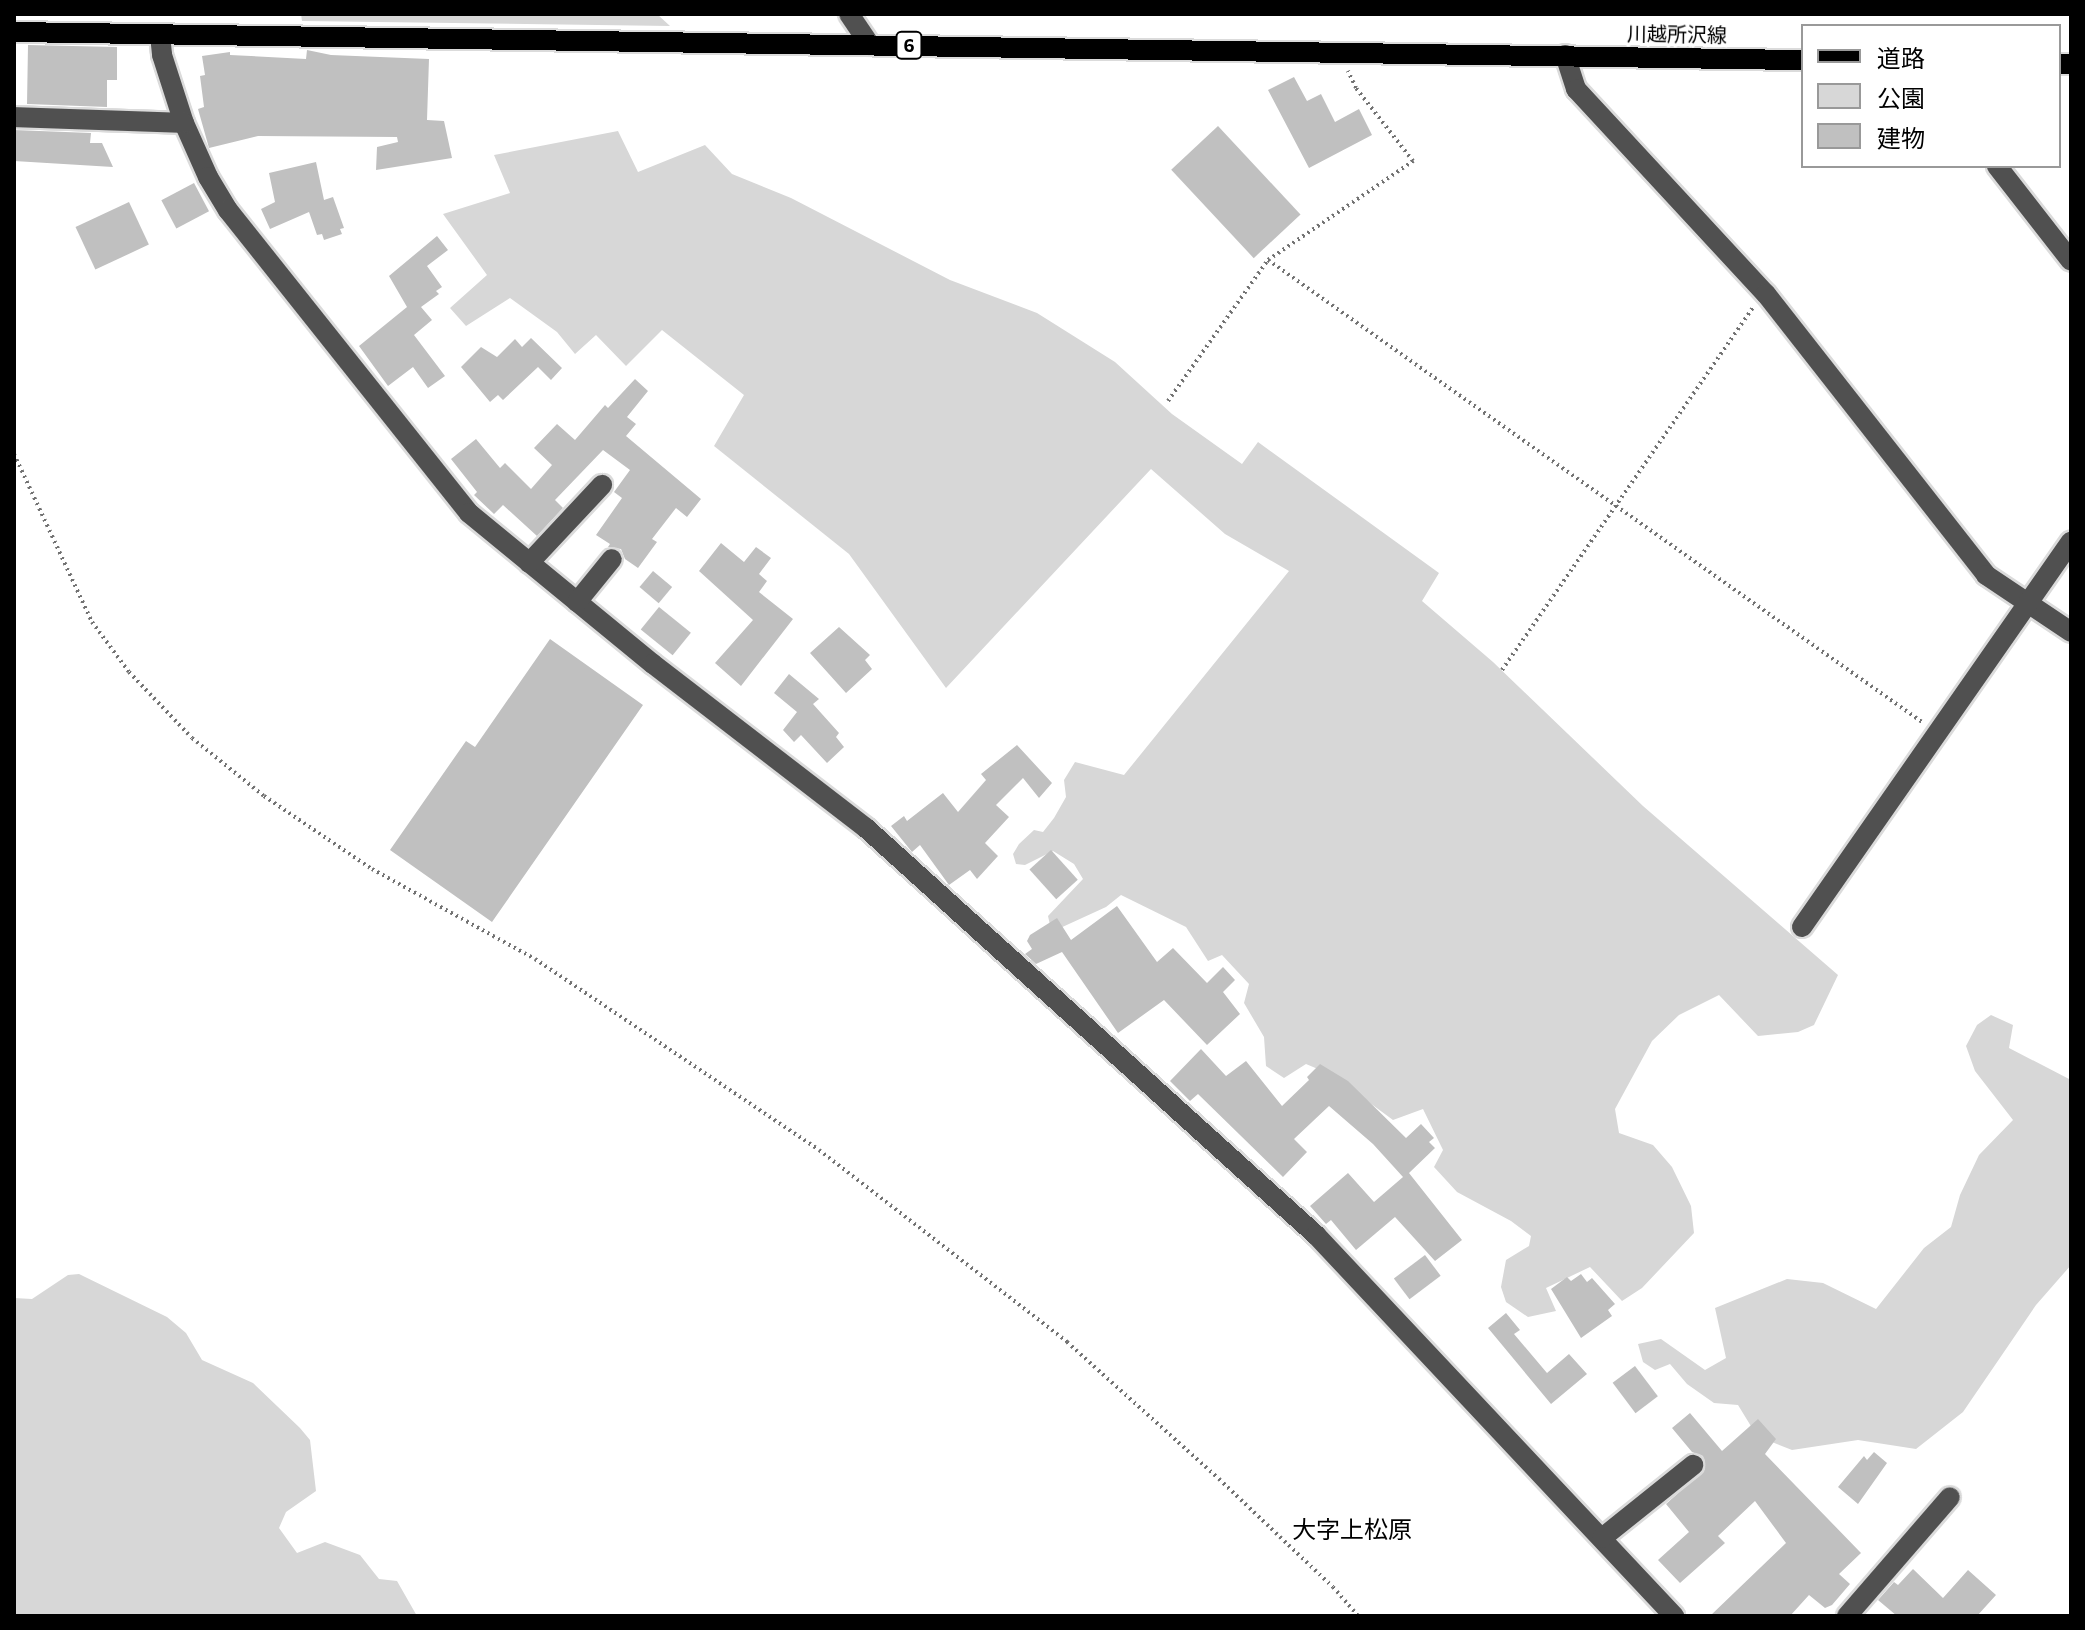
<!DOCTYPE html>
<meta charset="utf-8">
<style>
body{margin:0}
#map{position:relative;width:2085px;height:1630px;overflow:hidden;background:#fff;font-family:Commissioner,"Noto Sans JP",sans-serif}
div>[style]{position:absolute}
.green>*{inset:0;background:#d7d7d7}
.building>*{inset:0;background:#c0c0c0;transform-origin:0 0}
.path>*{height:4px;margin-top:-2px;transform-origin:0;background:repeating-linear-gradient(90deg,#727272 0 2px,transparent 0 6px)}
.roads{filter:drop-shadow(2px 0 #dbdbdb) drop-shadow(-2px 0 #dbdbdb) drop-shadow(0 2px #dbdbdb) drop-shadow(0 -2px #dbdbdb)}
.minor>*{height:20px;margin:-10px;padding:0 10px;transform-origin:10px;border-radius:10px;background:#505050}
.major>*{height:20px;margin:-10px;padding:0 10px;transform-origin:10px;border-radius:10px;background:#000}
span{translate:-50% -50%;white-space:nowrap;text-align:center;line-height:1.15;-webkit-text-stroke:6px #fff;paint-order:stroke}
.shield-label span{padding:2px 6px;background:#fff;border:2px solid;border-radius:6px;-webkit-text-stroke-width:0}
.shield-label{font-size:18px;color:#000;font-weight:700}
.street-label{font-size:20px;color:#000}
.quarter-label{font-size:24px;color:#000}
.frame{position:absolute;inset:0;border:16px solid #000;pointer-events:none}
.legend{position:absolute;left:1801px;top:24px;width:260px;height:144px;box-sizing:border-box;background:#fff;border:2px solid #999;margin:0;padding:10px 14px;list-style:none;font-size:24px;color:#000}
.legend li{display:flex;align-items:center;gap:16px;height:40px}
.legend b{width:40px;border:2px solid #999}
</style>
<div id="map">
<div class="green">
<i style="clip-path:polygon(301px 14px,657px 14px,670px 26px,302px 21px)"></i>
<i style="clip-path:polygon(618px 131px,638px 172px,705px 145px,732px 174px,791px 198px,950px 280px,1037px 313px,1115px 362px,1172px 414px,1242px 464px,1258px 442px,1439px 573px,1422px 601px,1493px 662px,1643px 806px,1838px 975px,1814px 1025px,1798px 1032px,1758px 1036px,1719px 995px,1679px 1015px,1652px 1041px,1615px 1109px,1619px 1133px,1653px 1145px,1672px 1167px,1691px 1206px,1694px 1233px,1642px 1288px,1622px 1301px,1590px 1267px,1546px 1288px,1556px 1311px,1528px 1317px,1506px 1302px,1501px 1287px,1506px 1260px,1529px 1246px,1531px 1236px,1511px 1221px,1457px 1192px,1434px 1167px,1443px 1150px,1423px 1109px,1393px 1120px,1332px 1075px,1306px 1064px,1284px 1078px,1266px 1066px,1264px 1037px,1244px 1003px,1249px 984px,1222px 955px,1208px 961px,1186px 927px,1121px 895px,1106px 907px,1058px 929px,1050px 925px,1048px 916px,1083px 879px,1074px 864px,1053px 851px,1025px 865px,1016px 864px,1013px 854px,1019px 844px,1034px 830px,1043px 832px,1054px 818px,1066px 797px,1064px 780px,1075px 762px,1124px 775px,1289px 571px,1225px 534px,1151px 469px,946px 688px,849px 554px,714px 446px,744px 395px,662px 330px,626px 366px,596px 335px,575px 354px,557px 332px,510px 298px,466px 326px,450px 308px,487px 275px,443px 214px,510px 193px,494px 155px)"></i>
<i style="clip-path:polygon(1991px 1015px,2013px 1025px,2009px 1048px,2071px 1080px,2071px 1265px,2036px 1305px,1963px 1412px,1916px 1449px,1858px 1440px,1792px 1450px,1757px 1436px,1738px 1405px,1714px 1403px,1687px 1384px,1670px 1364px,1655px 1370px,1643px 1362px,1638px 1344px,1661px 1339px,1705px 1370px,1726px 1358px,1715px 1308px,1787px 1279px,1823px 1283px,1876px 1309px,1924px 1248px,1951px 1227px,1960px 1195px,1979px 1155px,2013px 1120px,1975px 1071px,1966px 1046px,1977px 1025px)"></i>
<i style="clip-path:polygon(79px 1274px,167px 1317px,186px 1333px,202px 1360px,253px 1383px,300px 1428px,310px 1440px,316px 1491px,286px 1512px,279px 1528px,297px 1553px,325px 1542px,360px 1555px,379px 1579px,397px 1581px,417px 1616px,14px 1616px,14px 1298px,32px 1299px,68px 1275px)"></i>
</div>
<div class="building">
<i style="clip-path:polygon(28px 45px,117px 47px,117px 80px,107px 80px,107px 107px,27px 104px)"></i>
<i style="clip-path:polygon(307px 50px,331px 55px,429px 59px,427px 120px,444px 121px,452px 158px,376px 170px,377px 147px,398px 142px,397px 137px,258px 136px,209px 148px,198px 109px,204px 107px,200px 76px,205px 75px,202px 56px,230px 52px,230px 55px,306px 59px)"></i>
<i style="clip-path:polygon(1294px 77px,1307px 101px,1321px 94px,1335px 122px,1359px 109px,1372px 135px,1309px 168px,1268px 90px)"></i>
<i style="left:1218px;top:126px;width:121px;height:64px;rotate:47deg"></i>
<i style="clip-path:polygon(14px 130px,91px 133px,90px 143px,102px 143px,113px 167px,14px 161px)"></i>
<i style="clip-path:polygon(316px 162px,324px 200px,333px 197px,344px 228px,340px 229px,342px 234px,324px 240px,322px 234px,317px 235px,309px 212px,270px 229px,261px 209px,275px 202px,269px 173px)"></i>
<i style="left:194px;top:183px;width:32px;height:37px;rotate:62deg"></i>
<i style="left:129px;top:202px;width:47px;height:59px;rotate:65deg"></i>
<i style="clip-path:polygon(437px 236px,448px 250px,427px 266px,442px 287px,436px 291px,439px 294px,421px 307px,432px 320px,414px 335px,445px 376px,428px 388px,413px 367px,388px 386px,359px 346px,407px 307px,389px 276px)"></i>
<i style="clip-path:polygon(531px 338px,562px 368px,551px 380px,538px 367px,503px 400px,498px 395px,490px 402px,461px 367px,481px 347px,497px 357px,515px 339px,522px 347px)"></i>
<i style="clip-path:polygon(635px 379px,648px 391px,627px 417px,636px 424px,626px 436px,701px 499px,687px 517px,676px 508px,652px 539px,657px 542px,638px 568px,625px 559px,621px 549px,608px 547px,610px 544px,596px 535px,622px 498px,614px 492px,630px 470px,603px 450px,555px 500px,563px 508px,537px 536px,503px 505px,494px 514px,474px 495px,477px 492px,451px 459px,476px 439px,500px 468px,505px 463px,531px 489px,552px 465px,534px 448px,557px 424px,575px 440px,605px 405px,608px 408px)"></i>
<i style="clip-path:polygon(721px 543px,744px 562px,756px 547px,771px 558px,759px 574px,767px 581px,759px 592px,793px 619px,741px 686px,715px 663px,753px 620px,699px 571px)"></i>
<i style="left:653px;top:571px;width:25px;height:21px;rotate:40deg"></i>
<i style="left:659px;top:607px;width:41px;height:29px;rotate:39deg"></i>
<i style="clip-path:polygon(839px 627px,870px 655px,865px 660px,872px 669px,846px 693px,810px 653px)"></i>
<i style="clip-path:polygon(550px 639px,643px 705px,492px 922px,390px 850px,466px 741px,475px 747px)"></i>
<i style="clip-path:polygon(789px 674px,819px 699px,813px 704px,839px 733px,836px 737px,844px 747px,827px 763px,801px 735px,794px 742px,783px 730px,797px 712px,774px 693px)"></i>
<i style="clip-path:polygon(1017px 745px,1052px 783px,1039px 798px,1023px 778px,996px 805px,1009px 817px,985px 843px,998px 856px,977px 879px,970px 870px,949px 885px,920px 845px,912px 852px,891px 826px,904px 816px,907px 821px,943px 793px,958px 812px,986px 780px,981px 774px)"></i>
<i style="left:1051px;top:850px;width:40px;height:29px;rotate:48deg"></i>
<i style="clip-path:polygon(1117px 906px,1157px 962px,1173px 948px,1207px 983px,1223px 967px,1235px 980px,1223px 992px,1240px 1014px,1207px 1045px,1164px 1000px,1118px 1033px,1062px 952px,1036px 964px,1025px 954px,1032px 949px,1027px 941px,1030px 935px,1057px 918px,1071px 940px)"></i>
<i style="clip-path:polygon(1201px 1049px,1226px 1076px,1246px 1061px,1282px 1106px,1309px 1080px,1307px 1077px,1320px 1064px,1348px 1081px,1406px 1138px,1421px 1124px,1434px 1138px,1429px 1142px,1435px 1148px,1409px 1173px,1462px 1240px,1435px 1261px,1395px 1217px,1356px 1250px,1331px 1220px,1326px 1224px,1310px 1206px,1348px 1173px,1374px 1202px,1403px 1177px,1373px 1144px,1329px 1106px,1294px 1139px,1307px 1152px,1283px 1177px,1198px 1094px,1190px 1101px,1170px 1081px)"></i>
<i style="left:1425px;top:1255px;width:26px;height:39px;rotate:53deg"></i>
<i style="clip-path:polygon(1581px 1274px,1587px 1282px,1592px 1278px,1615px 1304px,1608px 1310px,1612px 1316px,1581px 1338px,1551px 1289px,1567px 1277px,1571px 1281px)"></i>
<i style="clip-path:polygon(1506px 1313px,1520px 1330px,1514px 1334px,1547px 1373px,1569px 1354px,1587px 1374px,1551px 1404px,1488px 1328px)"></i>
<i style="left:1635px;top:1366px;width:38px;height:28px;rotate:53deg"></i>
<i style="clip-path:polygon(1690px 1413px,1722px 1451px,1758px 1419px,1776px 1439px,1765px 1454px,1861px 1553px,1839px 1574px,1850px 1584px,1832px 1605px,1825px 1608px,1809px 1595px,1790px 1616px,1710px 1616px,1786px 1543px,1755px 1501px,1718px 1536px,1725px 1543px,1680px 1583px,1658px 1560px,1689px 1532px,1666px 1504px,1705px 1469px,1703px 1456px,1692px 1452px,1672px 1428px)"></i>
<i style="clip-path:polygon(1874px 1452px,1887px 1463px,1858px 1504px,1838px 1487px,1864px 1456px,1867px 1460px)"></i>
<i style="clip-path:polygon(1913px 1569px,1943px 1598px,1968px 1570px,1996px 1595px,1977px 1616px,1897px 1616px,1878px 1600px,1894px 1582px,1898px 1585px)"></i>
</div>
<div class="path">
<i style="left:1268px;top:260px;width:801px;rotate:35.24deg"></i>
<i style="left:1168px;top:401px;width:173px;rotate:-54.7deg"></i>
<i style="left:1268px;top:260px;width:176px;rotate:-34.3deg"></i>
<i style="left:1413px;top:161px;width:93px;rotate:-128deg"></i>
<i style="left:1356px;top:88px;width:19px;rotate:-115deg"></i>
<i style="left:14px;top:454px;width:185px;rotate:65.1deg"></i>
<i style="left:92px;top:622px;width:62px;rotate:53.5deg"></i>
<i style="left:129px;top:672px;width:91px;rotate:46.3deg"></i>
<i style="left:192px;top:738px;width:92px;rotate:38.9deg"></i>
<i style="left:264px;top:796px;width:130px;rotate:34.1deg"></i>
<i style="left:372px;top:869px;width:186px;rotate:28.9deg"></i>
<i style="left:535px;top:959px;width:342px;rotate:33.9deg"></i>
<i style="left:819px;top:1150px;width:314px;rotate:37.7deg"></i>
<i style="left:1067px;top:1342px;width:205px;rotate:42deg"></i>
<i style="left:1219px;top:1479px;width:157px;rotate:43.5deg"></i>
<i style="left:1333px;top:1587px;width:38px;rotate:49deg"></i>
<i style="left:1502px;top:670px;width:441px;rotate:-55.3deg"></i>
</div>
<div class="roads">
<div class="minor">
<i style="left:849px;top:14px;width:37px;rotate:56deg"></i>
<i style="left:160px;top:35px;width:20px;rotate:84deg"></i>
<i style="left:162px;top:55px;width:71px;rotate:72.1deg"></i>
<i style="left:184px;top:123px;width:59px;rotate:66deg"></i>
<i style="left:208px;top:177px;width:39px;rotate:59deg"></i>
<i style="left:228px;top:210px;width:387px;rotate:51.5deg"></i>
<i style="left:469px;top:513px;width:238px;rotate:39.4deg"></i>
<i style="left:653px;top:664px;width:269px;rotate:37.6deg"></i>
<i style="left:866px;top:828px;width:607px;rotate:42.13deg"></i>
<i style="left:1316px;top:1235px;width:523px;rotate:46.78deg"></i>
<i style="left:1565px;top:55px;width:36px;rotate:72deg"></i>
<i style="left:1576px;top:89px;width:280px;rotate:47.2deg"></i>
<i style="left:1766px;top:294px;width:357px;rotate:51.9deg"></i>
<i style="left:1986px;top:575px;width:102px;rotate:33.8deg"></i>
<i style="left:14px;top:117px;width:170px;rotate:2deg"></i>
<i style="left:1997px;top:166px;width:120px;rotate:52.1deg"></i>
<i style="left:529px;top:563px;width:107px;rotate:-46.9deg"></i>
<i style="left:577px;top:602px;width:55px;rotate:-50.9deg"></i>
<i style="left:1802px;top:927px;width:470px;rotate:-55.1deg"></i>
<i style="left:1602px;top:1538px;width:117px;rotate:-38.7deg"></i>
<i style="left:1847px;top:1616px;width:157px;rotate:-49.1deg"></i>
</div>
<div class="major">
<i style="left:14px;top:32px;width:1789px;rotate:0.9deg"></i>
<i style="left:2059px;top:64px;width:12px"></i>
</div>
</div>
<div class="shield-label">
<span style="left:909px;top:45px">6</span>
</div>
<div class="street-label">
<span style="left:1677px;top:34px;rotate:1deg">川越所沢線</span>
</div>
<div class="quarter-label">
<span style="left:1352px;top:1529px">大字上松原</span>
</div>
<div class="frame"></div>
<ul class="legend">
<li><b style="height:10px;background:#000"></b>道路</li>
<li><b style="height:22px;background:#d7d7d7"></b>公園</li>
<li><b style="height:22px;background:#c0c0c0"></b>建物</li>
</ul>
</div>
